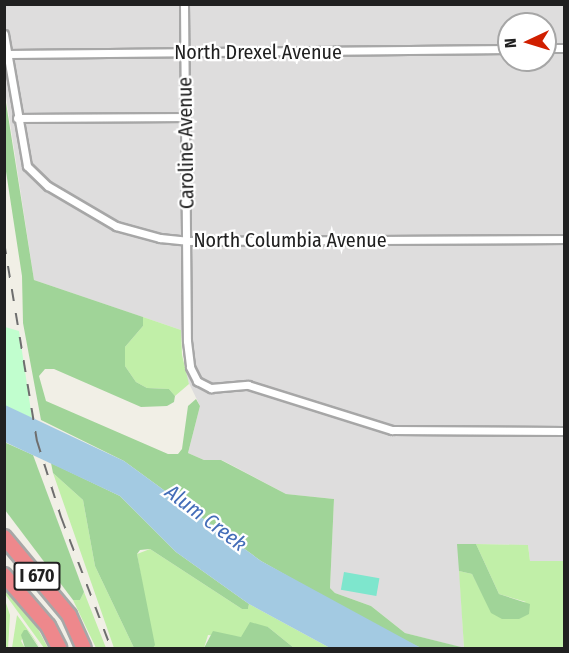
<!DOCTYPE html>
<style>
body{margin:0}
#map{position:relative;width:569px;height:653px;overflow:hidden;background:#f1efe6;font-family:"Fira Sans Condensed",sans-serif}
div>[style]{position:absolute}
.residential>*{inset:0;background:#dedddd}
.grass>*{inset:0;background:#c1efa8}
.forest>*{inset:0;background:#a0d498}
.park>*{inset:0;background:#c1fece}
.pitch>*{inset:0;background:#7ee6cd;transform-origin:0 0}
.water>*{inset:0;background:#a3cae2}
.roads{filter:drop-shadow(2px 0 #a7a7a7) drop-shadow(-2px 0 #a7a7a7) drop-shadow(0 2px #a7a7a7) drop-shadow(0 -2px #a7a7a7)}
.street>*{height:7px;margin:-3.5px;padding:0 3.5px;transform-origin:3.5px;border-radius:3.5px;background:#fff}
.highway>*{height:14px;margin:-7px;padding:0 7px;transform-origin:7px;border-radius:7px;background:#ee888c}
.rail>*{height:2px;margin-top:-1px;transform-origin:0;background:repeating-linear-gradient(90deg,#6e6e6e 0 12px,transparent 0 24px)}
span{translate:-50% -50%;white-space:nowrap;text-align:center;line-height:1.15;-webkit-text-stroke:4.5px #fff;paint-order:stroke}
.shield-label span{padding:2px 4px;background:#fff;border:2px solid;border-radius:4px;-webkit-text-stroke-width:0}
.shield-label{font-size:18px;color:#202020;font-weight:700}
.street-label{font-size:20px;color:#202020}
.water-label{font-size:21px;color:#446db8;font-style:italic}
.frame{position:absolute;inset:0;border:6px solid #202020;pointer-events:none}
.north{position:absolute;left:497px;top:12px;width:60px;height:60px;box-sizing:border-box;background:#fff;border:2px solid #a6a6a6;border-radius:50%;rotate:266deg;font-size:16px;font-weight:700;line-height:24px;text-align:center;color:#202020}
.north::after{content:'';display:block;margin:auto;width:21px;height:27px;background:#d01f00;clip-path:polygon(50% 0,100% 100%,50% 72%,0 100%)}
</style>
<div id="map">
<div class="residential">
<i style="clip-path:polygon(evenodd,4px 5px,564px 5px,564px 561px,530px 561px,528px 545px,458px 544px,464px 648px,405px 633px,371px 606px,335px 593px,330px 588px,334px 499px,286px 494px,222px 460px,204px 460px,188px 453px,200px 406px,186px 377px,181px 330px,34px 280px,5px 90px,4px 5px,509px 24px,545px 24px,545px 60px,509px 60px,509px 24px)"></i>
</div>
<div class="grass">
<i style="clip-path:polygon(143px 317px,181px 330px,182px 355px,189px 384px,175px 396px,169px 389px,147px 388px,136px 382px,125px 366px,125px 347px,143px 326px)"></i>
<i style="clip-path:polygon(53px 473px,83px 500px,95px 566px,134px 648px,114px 648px)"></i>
<i style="clip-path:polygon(476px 544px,528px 545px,530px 561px,564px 561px,564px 648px,464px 648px,459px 571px,472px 574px,492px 613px,526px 602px,499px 594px)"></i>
<i style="clip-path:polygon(150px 549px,242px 609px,248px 609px,249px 604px,330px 648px,294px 648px,268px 627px,241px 637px,208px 635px,204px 648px,153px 648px,137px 554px)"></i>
<i style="clip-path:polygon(4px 579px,29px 612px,48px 648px,44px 648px,5px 594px)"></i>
<i style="clip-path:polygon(84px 592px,106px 648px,96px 648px,73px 600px,80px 600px)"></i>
<i style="clip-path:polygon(5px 600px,10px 615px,8px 648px,5px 648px)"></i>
<i style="clip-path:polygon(17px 615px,33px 637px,40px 648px,27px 630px,21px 641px,25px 648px,12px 648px)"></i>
</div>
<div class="forest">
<i style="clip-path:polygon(4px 90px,34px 280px,143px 317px,143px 326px,125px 347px,125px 366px,136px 382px,147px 388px,169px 389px,175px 396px,174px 402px,167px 406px,141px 407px,54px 369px,45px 369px,39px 376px,46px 401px,168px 454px,178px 454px,182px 449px,188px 406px,196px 399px,200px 406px,188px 453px,204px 460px,221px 460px,286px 494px,334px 499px,330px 588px,335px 593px,371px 606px,405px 633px,465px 648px,421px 648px,383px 630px,261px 561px,124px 461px,41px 420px,23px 323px,22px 276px,5px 165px)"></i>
<i style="clip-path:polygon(4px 442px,33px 455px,84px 592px,80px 600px,73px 600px,5px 510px)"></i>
<i style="clip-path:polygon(51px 463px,120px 496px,176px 552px,249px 604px,248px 609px,242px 609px,150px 549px,140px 550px,137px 554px,155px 645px,153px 648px,134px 648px,95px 566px,83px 500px,53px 473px)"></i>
<i style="clip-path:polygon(457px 544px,476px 544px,499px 594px,530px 604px,529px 614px,519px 619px,502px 619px,491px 613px,472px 574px,459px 571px)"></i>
<i style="clip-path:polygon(250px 622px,268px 627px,294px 648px,204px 648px,213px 631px,241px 637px)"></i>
<i style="clip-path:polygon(24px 630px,27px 630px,39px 648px,25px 648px,21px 635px)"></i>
</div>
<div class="park">
<i style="clip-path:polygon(5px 327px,19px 331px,32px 418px,5px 406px)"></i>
</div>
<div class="pitch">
<i style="left:344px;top:572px;width:36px;height:18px;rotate:10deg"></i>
</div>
<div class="water">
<i style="clip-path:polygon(5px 405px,124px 461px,261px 561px,421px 648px,330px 648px,249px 604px,176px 552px,120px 496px,5px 442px)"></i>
</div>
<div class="roads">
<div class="street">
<i style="left:184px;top:4px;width:337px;rotate:89.5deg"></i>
<i style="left:187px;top:341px;width:26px;rotate:83deg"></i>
<i style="left:190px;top:367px;width:16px;rotate:63deg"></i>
<i style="left:197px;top:381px;width:16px;rotate:27deg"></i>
<i style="left:211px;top:388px;width:37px;rotate:-5deg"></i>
<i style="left:248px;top:385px;width:151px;rotate:17.4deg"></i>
<i style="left:392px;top:430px;width:172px;rotate:0.3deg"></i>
<i style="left:4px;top:34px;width:134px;rotate:80.1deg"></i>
<i style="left:27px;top:166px;width:29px;rotate:44deg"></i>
<i style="left:48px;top:186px;width:79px;rotate:30.5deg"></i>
<i style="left:116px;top:226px;width:46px;rotate:15.3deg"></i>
<i style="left:160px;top:238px;width:27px;rotate:6deg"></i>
<i style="left:187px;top:241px;width:377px;rotate:-0.3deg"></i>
<i style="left:545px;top:48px;width:19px"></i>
<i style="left:8px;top:54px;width:501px;rotate:-0.57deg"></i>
<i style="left:17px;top:118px;width:169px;rotate:-0.3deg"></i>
</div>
<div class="highway">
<i style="left:4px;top:537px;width:102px;rotate:50.2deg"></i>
<i style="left:69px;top:615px;width:36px;rotate:66deg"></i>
<i style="left:4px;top:575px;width:67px;rotate:49.2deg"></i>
<i style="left:48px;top:626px;width:25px;rotate:63deg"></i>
</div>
</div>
<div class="rail">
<i style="left:4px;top:242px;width:202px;rotate:80.6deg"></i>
<i style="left:37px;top:441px;width:80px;rotate:72.5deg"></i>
<i style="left:61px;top:517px;width:140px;rotate:69.1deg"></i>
</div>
<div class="shield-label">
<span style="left:37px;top:576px">I 670</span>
</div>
<div class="street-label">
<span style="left:258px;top:52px">North Drexel Avenue</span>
<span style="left:186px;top:143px;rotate:-91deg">Caroline Avenue</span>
<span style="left:290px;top:240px">North Columbia Avenue</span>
</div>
<div class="water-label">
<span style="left:206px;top:518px;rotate:37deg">Alum Creek</span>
</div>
<div class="frame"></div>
<div class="north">N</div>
</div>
